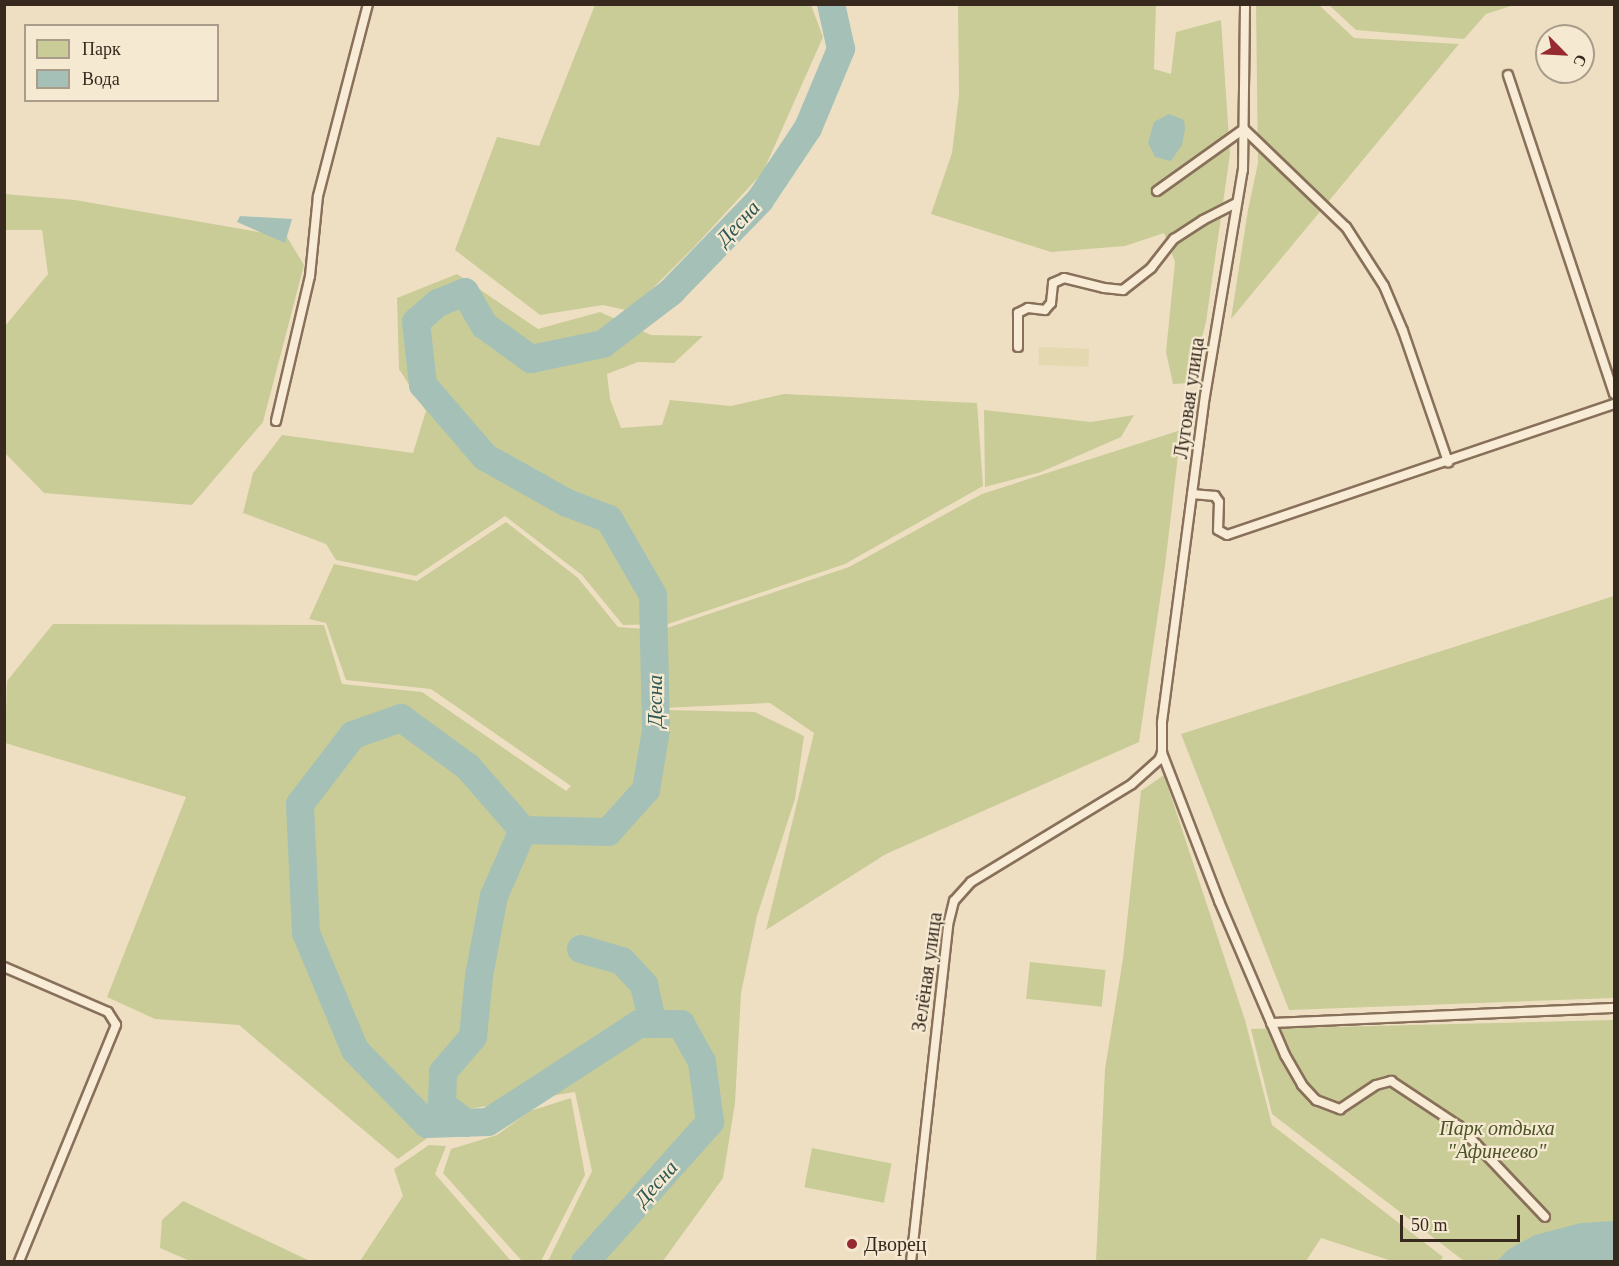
<!DOCTYPE html>
<meta charset="utf-8">
<style>
body{margin:0}
#map{position:relative;width:1619px;height:1266px;overflow:hidden;background:#eedfc3;font-family:Georgia,serif}
div>[style]{position:absolute}
.farmland>*{inset:0;background:#e4d8b0;transform-origin:0 0}
.green>*{inset:0;background:#c9cc97;transform-origin:0 0}
.water>*{inset:0;background:#a5c1b7}
.river>*{height:28px;margin:-14px;padding:0 14px;transform-origin:14px;border-radius:14px;background:#a5c1b7}
.roads{filter:drop-shadow(2px 0 #88705a) drop-shadow(-2px 0 #88705a) drop-shadow(0 2px #88705a) drop-shadow(0 -2px #88705a)}
.lane>*{height:8px;margin:-4px;padding:0 4px;transform-origin:4px;border-radius:4px;background:#f9ecd6}
.dots>*{width:16px;height:16px;translate:-50% -50%;box-sizing:border-box;border:3px solid #f5e9d2;border-radius:50%}
span{translate:-50% -50%;white-space:nowrap;text-align:center;line-height:1.15;-webkit-text-stroke:4.5px #f5e9d2;paint-order:stroke}
.street-label{font-size:20px;color:#38291e}
.park-label{font-size:20px;color:#4b5424;font-style:italic}
.poi-label{font-size:20px;color:#38291e}
.left{translate:0 -50%;text-align:left}
.water-label{font-size:21px;color:#2d5853;font-style:italic}
.frame{position:absolute;inset:0;border:6px solid #38291e;pointer-events:none}
.legend{position:absolute;left:24px;top:24px;width:195px;height:78px;box-sizing:border-box;background:#f5e9d2;border:2px solid #a99c8a;margin:0;padding:8px 10px;list-style:none;font-size:18px;color:#38291e}
.legend li{display:flex;align-items:center;gap:12px;height:30px}
.legend b{width:30px;border:2px solid #a99c8a}
.north{position:absolute;left:1535px;top:24px;width:60px;height:60px;box-sizing:border-box;background:#f5e9d2;border:2px solid #a99c8a;border-radius:50%;rotate:114deg;font-size:16px;font-weight:700;line-height:24px;text-align:center;color:#38291e}
.north::after{content:'';display:block;margin:auto;width:21px;height:27px;background:#972a31;clip-path:polygon(50% 0,100% 100%,50% 72%,0 100%)}
.scale{position:absolute;left:1400px;top:1215px;width:120px;height:27px;box-sizing:border-box;border:3px solid #38291e;border-top:0;padding-left:8px;font-size:18px;line-height:21px;white-space:nowrap;color:#38291e;-webkit-text-stroke:4px #f5e9d2;paint-order:stroke}
</style>
<div id="map">
<div class="farmland">
<i style="left:1039px;top:347px;width:50px;height:18px;rotate:2deg"></i>
</div>
<div class="green">
<i style="clip-path:polygon(595px 5px,811px 5px,823px 37px,763px 172px,695px 246px,630px 311px,603px 305px,540px 315px,455px 250px,497px 137px,539px 146px)"></i>
<i style="clip-path:polygon(958px 5px,1156px 5px,1154px 69px,1171px 74px,1176px 32px,1221px 20px,1230px 154px,1206px 322px,1190px 383px,1173px 384px,1166px 352px,1175px 262px,1164px 233px,1125px 246px,1051px 252px,931px 214px,952px 153px,959px 95px)"></i>
<i style="clip-path:polygon(1256px 5px,1319px 5px,1354px 38px,1459px 44px,1231px 319px,1248px 210px,1258px 163px)"></i>
<i style="clip-path:polygon(1329px 5px,1514px 5px,1486px 14px,1464px 39px,1356px 30px)"></i>
<i style="clip-path:polygon(4px 194px,75px 200px,287px 237px,304px 265px,263px 422px,192px 505px,44px 493px,5px 453px,5px 326px,48px 274px,42px 230px,5px 230px)"></i>
<i style="clip-path:polygon(457px 274px,538px 329px,600px 312px,651px 335px,703px 336px,674px 363px,638px 362px,607px 374px,610px 399px,621px 428px,662px 425px,670px 400px,731px 406px,784px 394px,977px 403px,983px 486px,845px 564px,668px 624px,623px 625px,582px 575px,505px 516px,416px 576px,336px 560px,326px 544px,243px 513px,253px 473px,282px 435px,413px 453px,426px 411px,399px 369px,397px 298px)"></i>
<i style="clip-path:polygon(984px 410px,1091px 422px,1134px 415px,1121px 437px,1041px 472px,985px 487px)"></i>
<i style="clip-path:polygon(1181px 430px,1165px 566px,1139px 742px,886px 854px,766px 930px,814px 733px,770px 703px,663px 708px,664px 629px,849px 567px,982px 494px)"></i>
<i style="clip-path:polygon(506px 522px,578px 578px,618px 627px,644px 629px,648px 713px,665px 710px,755px 712px,804px 736px,795px 799px,757px 916px,741px 993px,735px 1103px,723px 1178px,663px 1261px,548px 1261px,592px 1171px,575px 1092px,468px 1109px,398px 1159px,239px 1025px,155px 1019px,107px 997px,186px 797px,5px 743px,7px 681px,53px 624px,324px 625px,342px 684px,422px 692px,566px 791px,571px 786px,431px 689px,346px 680px,326px 623px,309px 619px,334px 564px,417px 581px)"></i>
<i style="clip-path:polygon(1614px 596px,1614px 998px,1289px 1010px,1181px 734px)"></i>
<i style="clip-path:polygon(1164px 775px,1245px 1020px,1272px 1125px,1443px 1257px,1440px 1261px,1392px 1261px,1321px 1238px,1306px 1261px,1096px 1261px,1105px 1069px,1123px 959px,1141px 791px)"></i>
<i style="left:1030px;top:962px;width:76px;height:37px;rotate:6deg"></i>
<i style="clip-path:polygon(1614px 1020px,1614px 1261px,1464px 1261px,1272px 1114px,1251px 1029px)"></i>
<i style="clip-path:polygon(571px 1098px,585px 1175px,541px 1261px,522px 1261px,443px 1173px,451px 1149px,497px 1135px,530px 1111px)"></i>
<i style="clip-path:polygon(429px 1145px,446px 1146px,435px 1174px,511px 1261px,360px 1261px,403px 1196px,394px 1169px)"></i>
<i style="left:812px;top:1148px;width:81px;height:40px;rotate:11deg"></i>
<i style="clip-path:polygon(183px 1201px,310px 1261px,190px 1261px,160px 1248px,162px 1220px)"></i>
</div>
<div class="water">
<i style="clip-path:polygon(1169px 114px,1184px 120px,1185px 129px,1182px 145px,1171px 161px,1155px 157px,1148px 143px,1154px 122px)"></i>
<i style="clip-path:polygon(240px 216px,292px 219px,285px 243px,237px 222px)"></i>
<i style="clip-path:polygon(1614px 1221px,1614px 1261px,1497px 1261px,1509px 1249px,1535px 1235px,1581px 1223px)"></i>
</div>
<div class="river">
<i style="left:581px;top:949px;width:43px;rotate:16.3deg"></i>
<i style="left:622px;top:961px;width:33px;rotate:47deg"></i>
<i style="left:644px;top:985px;width:40px;rotate:77deg"></i>
<i style="left:466px;top:1123px;width:31px;rotate:-142deg"></i>
<i style="left:442px;top:1104px;width:32px;rotate:-88deg"></i>
<i style="left:443px;top:1072px;width:46px;rotate:-49.4deg"></i>
<i style="left:473px;top:1037px;width:61px;rotate:-84.4deg"></i>
<i style="left:479px;top:976px;width:81px;rotate:-79.4deg"></i>
<i style="left:494px;top:896px;width:72px;rotate:-66.3deg"></i>
<i style="left:585px;top:1262px;width:188px;rotate:-48.2deg"></i>
<i style="left:710px;top:1122px;width:61px;rotate:-97.6deg"></i>
<i style="left:702px;top:1062px;width:43px;rotate:-118.9deg"></i>
<i style="left:681px;top:1024px;width:42px;rotate:180deg"></i>
<i style="left:639px;top:1024px;width:180px;rotate:147deg"></i>
<i style="left:488px;top:1122px;width:61px;rotate:178.1deg"></i>
<i style="left:427px;top:1124px;width:103px;rotate:-134.2deg"></i>
<i style="left:355px;top:1050px;width:127px;rotate:-112.7deg"></i>
<i style="left:306px;top:933px;width:129px;rotate:-92.7deg"></i>
<i style="left:300px;top:804px;width:87px;rotate:-52.5deg"></i>
<i style="left:353px;top:735px;width:51px;rotate:-19.5deg"></i>
<i style="left:401px;top:718px;width:83px;rotate:36.2deg"></i>
<i style="left:468px;top:767px;width:84px;rotate:48.9deg"></i>
<i style="left:523px;top:830px;width:85px;rotate:1.3deg"></i>
<i style="left:608px;top:832px;width:57px;rotate:-47.9deg"></i>
<i style="left:646px;top:790px;width:61px;rotate:-80.5deg"></i>
<i style="left:656px;top:730px;width:135px;rotate:-91.3deg"></i>
<i style="left:653px;top:595px;width:88px;rotate:-120.1deg"></i>
<i style="left:609px;top:519px;width:45px;rotate:-159.1deg"></i>
<i style="left:567px;top:503px;width:94px;rotate:-150.7deg"></i>
<i style="left:485px;top:457px;width:95px;rotate:-130.7deg"></i>
<i style="left:423px;top:385px;width:63px;rotate:-96.3deg"></i>
<i style="left:416px;top:322px;width:29px;rotate:-41deg"></i>
<i style="left:438px;top:303px;width:29px;rotate:-22deg"></i>
<i style="left:465px;top:292px;width:39px;rotate:60deg"></i>
<i style="left:485px;top:326px;width:57px;rotate:35.7deg"></i>
<i style="left:531px;top:359px;width:74px;rotate:-11.8deg"></i>
<i style="left:603px;top:344px;width:86px;rotate:-37.4deg"></i>
<i style="left:671px;top:292px;width:128px;rotate:-45.9deg"></i>
<i style="left:760px;top:200px;width:87px;rotate:-56.3deg"></i>
<i style="left:808px;top:128px;width:86px;rotate:-67.3deg"></i>
<i style="left:841px;top:49px;width:46px;rotate:-102.5deg"></i>
</div>
<div class="roads">
<div class="lane">
<i style="left:1508px;top:75px;width:336px;rotate:71.6deg"></i>
<i style="left:1157px;top:191px;width:107px;rotate:-35.5deg"></i>
<i style="left:1244px;top:129px;width:141px;rotate:43.9deg"></i>
<i style="left:1346px;top:227px;width:70px;rotate:57.2deg"></i>
<i style="left:1384px;top:286px;width:49px;rotate:67.1deg"></i>
<i style="left:1403px;top:331px;width:139px;rotate:71deg"></i>
<i style="left:1018px;top:347px;width:34px;rotate:-90deg"></i>
<i style="left:1018px;top:313px;width:11px;rotate:-27deg"></i>
<i style="left:1028px;top:308px;width:17px;rotate:7deg"></i>
<i style="left:1045px;top:310px;width:9px;rotate:-49deg"></i>
<i style="left:1051px;top:303px;width:20px;rotate:-84deg"></i>
<i style="left:1053px;top:283px;width:12px;rotate:-24deg"></i>
<i style="left:1064px;top:278px;width:41px;rotate:14deg"></i>
<i style="left:1104px;top:288px;width:19px;rotate:6deg"></i>
<i style="left:1123px;top:290px;width:36px;rotate:-38deg"></i>
<i style="left:1151px;top:268px;width:37px;rotate:-52deg"></i>
<i style="left:1174px;top:239px;width:35px;rotate:-33deg"></i>
<i style="left:1203px;top:220px;width:38px;rotate:-27deg"></i>
<i style="left:276px;top:421px;width:149px;rotate:-76.8deg"></i>
<i style="left:310px;top:276px;width:80px;rotate:-84.3deg"></i>
<i style="left:318px;top:196px;width:198px;rotate:-75.4deg"></i>
<i style="left:1192px;top:494px;width:23px;rotate:5deg"></i>
<i style="left:1215px;top:496px;width:7px;rotate:56deg"></i>
<i style="left:1219px;top:502px;width:28px;rotate:92deg"></i>
<i style="left:1218px;top:530px;width:10px;rotate:29deg"></i>
<i style="left:1227px;top:535px;width:409px;rotate:-18.7deg"></i>
<i style="left:1162px;top:753px;width:159px;rotate:68.9deg"></i>
<i style="left:1219px;top:901px;width:168px;rotate:66.8deg"></i>
<i style="left:1285px;top:1055px;width:34px;rotate:60deg"></i>
<i style="left:1302px;top:1085px;width:21px;rotate:47deg"></i>
<i style="left:1316px;top:1100px;width:26px;rotate:21deg"></i>
<i style="left:1340px;top:1109px;width:43px;rotate:-33.7deg"></i>
<i style="left:1376px;top:1085px;width:16px;rotate:-15deg"></i>
<i style="left:1391px;top:1081px;width:82px;rotate:33.5deg"></i>
<i style="left:1459px;top:1126px;width:125px;rotate:46.6deg"></i>
<i style="left:4px;top:967px;width:113px;rotate:23.4deg"></i>
<i style="left:108px;top:1012px;width:15px;rotate:58deg"></i>
<i style="left:116px;top:1025px;width:256px;rotate:112.3deg"></i>
<i style="left:1271px;top:1023px;width:343px;rotate:-2.5deg"></i>
<i style="left:911px;top:1262px;width:339px;rotate:-83.7deg"></i>
<i style="left:948px;top:925px;width:25px;rotate:-76deg"></i>
<i style="left:954px;top:901px;width:25px;rotate:-48deg"></i>
<i style="left:971px;top:882px;width:188px;rotate:-31.3deg"></i>
<i style="left:1132px;top:784px;width:36px;rotate:-42deg"></i>
<i style="left:1159px;top:760px;width:8px;rotate:-67deg"></i>
<i style="left:1162px;top:753px;width:31px;rotate:-90deg"></i>
<i style="left:1162px;top:722px;width:329px;rotate:-82.5deg"></i>
<i style="left:1205px;top:396px;width:229px;rotate:-80.5deg"></i>
<i style="left:1243px;top:170px;width:166px;rotate:-89.3deg"></i>
</div>
</div>
<div class="dots">
<i style="left:852px;top:1244px;background:#972a31"></i>
</div>
<div class="street-label">
<span style="left:1189px;top:398px;rotate:-82deg">Луговая улица</span>
<span style="left:927px;top:972px;rotate:-82deg">Зелёная улица</span>
</div>
<div class="park-label">
<span style="left:1497px;top:1140px">Парк отдыха<br>"Афинеево"</span>
</div>
<div class="poi-label">
<span class="left" style="left:864px;top:1244px">Дворец</span>
</div>
<div class="water-label">
<span style="left:738px;top:223px;rotate:-47deg">Десна</span>
<span style="left:655px;top:701px;rotate:-90deg">Десна</span>
<span style="left:656px;top:1183px;rotate:-48deg">Десна</span>
</div>
<div class="frame"></div>
<ul class="legend">
<li><b style="height:16px;background:#c9cc97"></b>Парк</li>
<li><b style="height:16px;background:#a5c1b7"></b>Вода</li>
</ul>
<div class="north">С</div>
<div class="scale">50 m</div>
</div>
